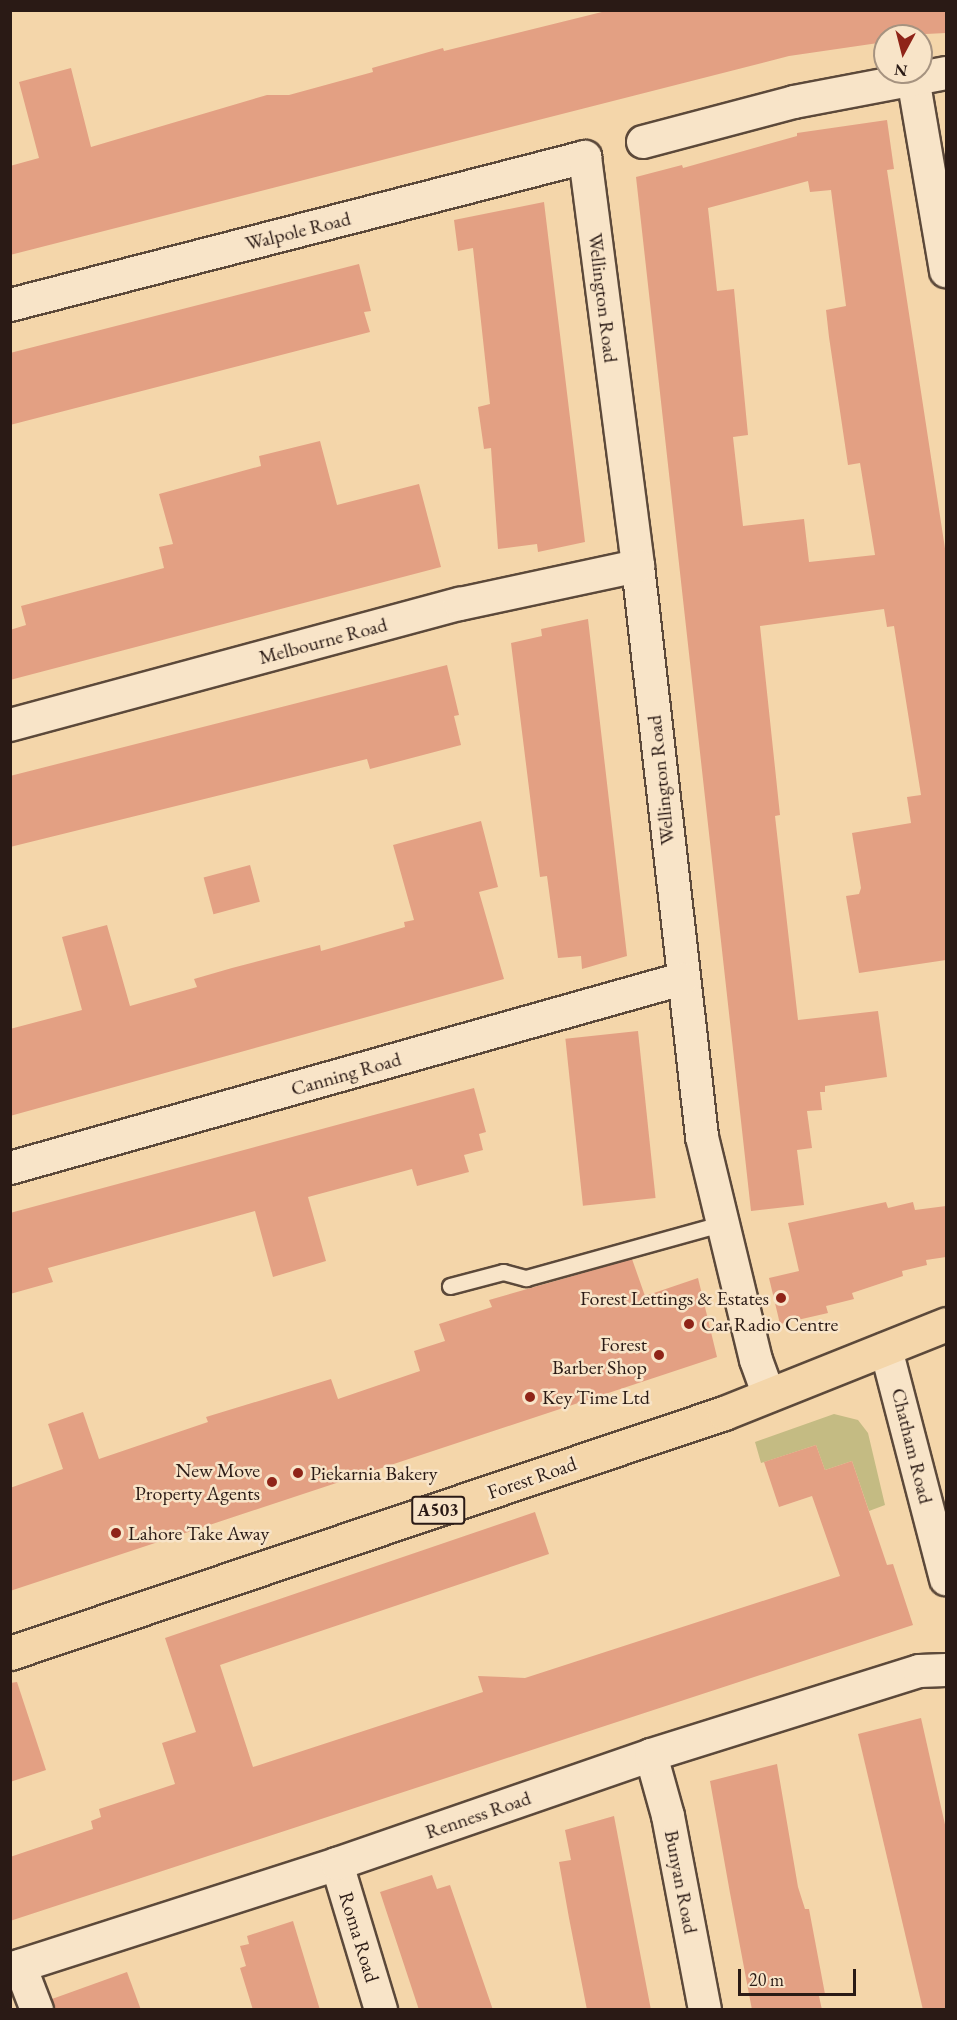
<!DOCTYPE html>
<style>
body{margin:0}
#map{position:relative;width:957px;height:2020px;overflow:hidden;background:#f4d6aa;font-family:"EB Garamond",serif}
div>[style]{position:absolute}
.green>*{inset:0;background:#c4bb83}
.building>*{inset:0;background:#e3a083;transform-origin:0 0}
.roads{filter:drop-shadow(2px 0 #5c493a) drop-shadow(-2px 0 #5c493a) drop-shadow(0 2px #5c493a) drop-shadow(0 -2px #5c493a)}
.service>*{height:15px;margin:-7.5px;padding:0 7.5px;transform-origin:7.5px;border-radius:7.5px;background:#f8e4c8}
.minor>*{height:32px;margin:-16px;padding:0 16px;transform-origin:16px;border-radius:16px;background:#f8e4c8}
.primary>*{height:33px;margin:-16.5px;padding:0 16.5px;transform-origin:16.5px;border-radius:16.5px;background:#f4d6aa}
.dots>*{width:16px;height:16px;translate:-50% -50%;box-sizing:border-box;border:3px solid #f8e4c8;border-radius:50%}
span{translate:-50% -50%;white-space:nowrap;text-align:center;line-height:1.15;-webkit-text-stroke:5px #f8e4c8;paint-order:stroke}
.shield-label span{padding:2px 4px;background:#f8e4c8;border:2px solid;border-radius:4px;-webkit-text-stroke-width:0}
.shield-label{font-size:18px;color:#2a1a15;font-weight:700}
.street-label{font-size:20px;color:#2a1a15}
.poi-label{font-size:20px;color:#2a1a15}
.right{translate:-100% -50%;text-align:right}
.left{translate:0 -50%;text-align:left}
.frame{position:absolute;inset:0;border:12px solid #2a1a15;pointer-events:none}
.north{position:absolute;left:873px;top:24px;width:60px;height:60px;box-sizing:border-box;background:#f8e4c8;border:2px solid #a69380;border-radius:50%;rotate:187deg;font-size:16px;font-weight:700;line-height:24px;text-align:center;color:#2a1a15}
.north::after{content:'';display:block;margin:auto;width:21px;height:27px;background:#8f2418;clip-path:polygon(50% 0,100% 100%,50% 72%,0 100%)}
.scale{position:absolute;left:738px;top:1969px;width:118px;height:27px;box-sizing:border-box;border:3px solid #2a1a15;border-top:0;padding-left:8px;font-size:18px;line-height:21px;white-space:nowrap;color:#2a1a15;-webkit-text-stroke:4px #f8e4c8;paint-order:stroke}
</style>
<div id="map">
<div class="green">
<i style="clip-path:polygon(834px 1414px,858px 1420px,868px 1433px,885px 1505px,869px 1511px,852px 1461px,825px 1470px,816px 1445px,761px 1463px,755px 1442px)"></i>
</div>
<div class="building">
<i style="clip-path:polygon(610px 10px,946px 10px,946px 33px,885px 36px,885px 42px,789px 56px,10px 255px,10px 166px,39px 158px,19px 82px,71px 68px,91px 147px,267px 95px,289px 95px,373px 72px,372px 68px,443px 48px,444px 51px)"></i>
<i style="clip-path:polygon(evenodd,887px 120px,894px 169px,887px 170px,946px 555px,946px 960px,859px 973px,854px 944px,846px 896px,859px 894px,861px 888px,852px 833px,911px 823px,907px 797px,921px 795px,894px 626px,887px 627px,884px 609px,760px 626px,780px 815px,775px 816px,798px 1020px,878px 1011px,887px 1077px,825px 1086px,825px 1092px,820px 1092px,822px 1110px,807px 1111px,812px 1148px,797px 1150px,804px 1205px,751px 1211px,636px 177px,682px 165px,683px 168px,797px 136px,797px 133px,887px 120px,808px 181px,810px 192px,831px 190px,846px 306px,826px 310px,829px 337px,848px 465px,860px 463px,875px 555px,809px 562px,804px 519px,743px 526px,733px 437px,748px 435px,734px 289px,717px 291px,708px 208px,808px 181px)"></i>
<i style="clip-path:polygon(544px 202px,585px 542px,538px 552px,537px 544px,498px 549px,491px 448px,484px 449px,478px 407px,490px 404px,473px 248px,458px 251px,454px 220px)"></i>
<i style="clip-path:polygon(359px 264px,371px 311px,364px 312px,370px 332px,10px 425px,10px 353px)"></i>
<i style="clip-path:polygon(320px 441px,337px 505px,419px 484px,441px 567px,10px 680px,10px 630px,26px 625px,21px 606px,164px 568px,159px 547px,173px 544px,159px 494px,261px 466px,259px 456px)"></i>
<i style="clip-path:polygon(588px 619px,627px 956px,582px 969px,581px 956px,558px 958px,547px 876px,540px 877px,511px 643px,542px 636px,541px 629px)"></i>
<i style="clip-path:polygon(447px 665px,459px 715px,454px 716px,461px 745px,370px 769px,367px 759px,10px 847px,10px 776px)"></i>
<i style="clip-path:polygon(481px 821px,498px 887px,479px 892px,504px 979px,10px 1116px,10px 1029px,82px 1010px,62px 937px,107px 925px,130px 1006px,197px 987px,194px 979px,232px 968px,320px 945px,321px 951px,405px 927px,404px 922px,414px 920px,393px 845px)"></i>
<i style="left:250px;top:865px;width:38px;height:48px;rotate:75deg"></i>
<i style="left:638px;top:1031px;width:168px;height:73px;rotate:84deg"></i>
<i style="clip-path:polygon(474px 1088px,486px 1132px,479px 1134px,483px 1150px,464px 1155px,469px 1172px,417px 1186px,412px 1169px,308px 1197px,326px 1261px,273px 1277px,255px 1211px,48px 1268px,53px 1282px,10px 1294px,10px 1213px)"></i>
<i style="clip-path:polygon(886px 1202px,888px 1208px,913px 1202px,915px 1210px,946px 1206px,946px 1257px,926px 1260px,927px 1265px,902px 1271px,903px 1276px,852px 1293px,854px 1299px,826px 1306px,828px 1313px,780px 1324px,769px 1278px,799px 1271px,788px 1223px)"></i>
<i style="clip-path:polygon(632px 1259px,645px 1296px,698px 1278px,717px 1357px,10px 1591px,10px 1488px,63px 1469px,48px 1424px,83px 1412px,99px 1459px,208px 1422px,206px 1417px,331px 1379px,338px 1399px,420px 1371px,414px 1351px,445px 1341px,439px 1324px,492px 1307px,489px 1300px)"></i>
<i style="clip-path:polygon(816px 1445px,825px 1470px,852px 1461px,887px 1565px,893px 1564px,913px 1625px,10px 1921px,10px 1857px,93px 1829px,91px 1821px,101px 1817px,99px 1809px,175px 1784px,162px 1743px,196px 1732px,165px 1638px,535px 1512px,549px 1554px,220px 1665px,253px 1767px,483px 1692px,478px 1676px,525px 1678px,840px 1576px,812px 1496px,779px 1507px,764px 1462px)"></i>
<i style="clip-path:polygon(17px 1682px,46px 1770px,10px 1782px,10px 1683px)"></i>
<i style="clip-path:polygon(921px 1718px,946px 1829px,946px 2010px,923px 2010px,858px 1734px)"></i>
<i style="clip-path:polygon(777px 1764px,798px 1887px,805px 1909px,809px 1909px,825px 1994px,819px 1996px,822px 2010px,752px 2010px,730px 1893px,710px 1781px)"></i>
<i style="clip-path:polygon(614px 1816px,641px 1958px,651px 2010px,587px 2010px,569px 1918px,559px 1862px,571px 1860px,565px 1830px)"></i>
<i style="clip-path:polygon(432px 1875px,437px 1889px,450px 1885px,493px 2010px,419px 2010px,380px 1892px)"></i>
<i style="clip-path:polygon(293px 1921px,320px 2010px,253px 2010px,240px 1968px,246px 1966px,240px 1946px,249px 1944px,247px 1936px)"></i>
<i style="clip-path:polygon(127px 1972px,141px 2010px,55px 2010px,52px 1999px)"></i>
</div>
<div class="roads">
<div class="service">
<i style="left:450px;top:1286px;width:55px;rotate:-14.8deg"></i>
<i style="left:503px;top:1272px;width:24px;rotate:15deg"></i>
<i style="left:526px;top:1278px;width:202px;rotate:-15.5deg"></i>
</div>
<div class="minor">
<i style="left:913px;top:78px;width:196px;rotate:80.3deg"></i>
<i style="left:643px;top:142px;width:156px;rotate:-14.8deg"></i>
<i style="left:794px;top:102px;width:155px;rotate:-10.8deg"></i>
<i style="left:10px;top:305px;width:594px;rotate:-14.43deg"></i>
<i style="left:585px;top:157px;width:412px;rotate:82.6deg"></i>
<i style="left:638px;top:566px;width:575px;rotate:83.6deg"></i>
<i style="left:702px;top:1137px;width:229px;rotate:76.4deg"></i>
<i style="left:756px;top:1360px;width:38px;rotate:70deg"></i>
<i style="left:10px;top:725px;width:466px;rotate:-15.1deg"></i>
<i style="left:460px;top:604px;width:182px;rotate:-12.1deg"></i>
<i style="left:10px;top:1168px;width:698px;rotate:-15.71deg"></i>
<i style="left:886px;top:1349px;width:238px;rotate:75.4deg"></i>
<i style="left:651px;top:1755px;width:63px;rotate:74.4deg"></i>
<i style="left:668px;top:1816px;width:197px;rotate:79.2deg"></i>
<i style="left:337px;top:1864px;width:152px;rotate:73.2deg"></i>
<i style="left:20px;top:1966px;width:47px;rotate:68.9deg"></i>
<i style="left:10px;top:1969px;width:343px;rotate:-17.8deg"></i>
<i style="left:337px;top:1864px;width:332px;rotate:-19.1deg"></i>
<i style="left:651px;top:1755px;width:281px;rotate:-17.4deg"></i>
<i style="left:919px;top:1671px;width:27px;rotate:-2deg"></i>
</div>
<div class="primary">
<i style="left:10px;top:1653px;width:753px;rotate:-18.58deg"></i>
<i style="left:724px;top:1413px;width:239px;rotate:-21.8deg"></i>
</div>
</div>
<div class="dots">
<i style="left:781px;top:1298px;background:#8f2418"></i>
<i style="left:689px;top:1324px;background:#8f2418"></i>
<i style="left:659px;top:1355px;background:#8f2418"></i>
<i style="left:530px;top:1397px;background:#8f2418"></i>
<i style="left:298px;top:1473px;background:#8f2418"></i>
<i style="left:272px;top:1482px;background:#8f2418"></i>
<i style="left:116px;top:1533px;background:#8f2418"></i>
</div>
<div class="shield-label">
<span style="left:438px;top:1510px">A503</span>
</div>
<div class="street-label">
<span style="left:298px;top:231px;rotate:-14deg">Walpole Road</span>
<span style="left:603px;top:298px;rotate:83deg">Wellington Road</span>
<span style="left:323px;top:641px;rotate:-15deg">Melbourne Road</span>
<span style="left:661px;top:780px;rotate:-96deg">Wellington Road</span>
<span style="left:346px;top:1074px;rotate:-16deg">Canning Road</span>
<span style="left:912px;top:1446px;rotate:76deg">Chatham Road</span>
<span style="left:532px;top:1478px;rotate:-19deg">Forest Road</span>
<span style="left:478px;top:1815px;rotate:-19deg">Renness Road</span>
<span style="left:681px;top:1882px;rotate:79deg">Bunyan Road</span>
<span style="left:359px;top:1937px;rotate:73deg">Roma Road</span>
</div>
<div class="poi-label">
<span class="right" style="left:769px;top:1298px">Forest Lettings &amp; Estates</span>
<span class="left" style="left:701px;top:1324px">Car Radio Centre</span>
<span class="right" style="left:647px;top:1356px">Forest<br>Barber Shop</span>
<span class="left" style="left:542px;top:1397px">Key Time Ltd</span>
<span class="right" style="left:260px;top:1482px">New Move<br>Property Agents</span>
<span class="left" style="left:310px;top:1473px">Piekarnia Bakery</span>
<span class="left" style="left:128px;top:1533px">Lahore Take Away</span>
</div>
<div class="frame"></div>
<div class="north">N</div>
<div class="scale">20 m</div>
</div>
